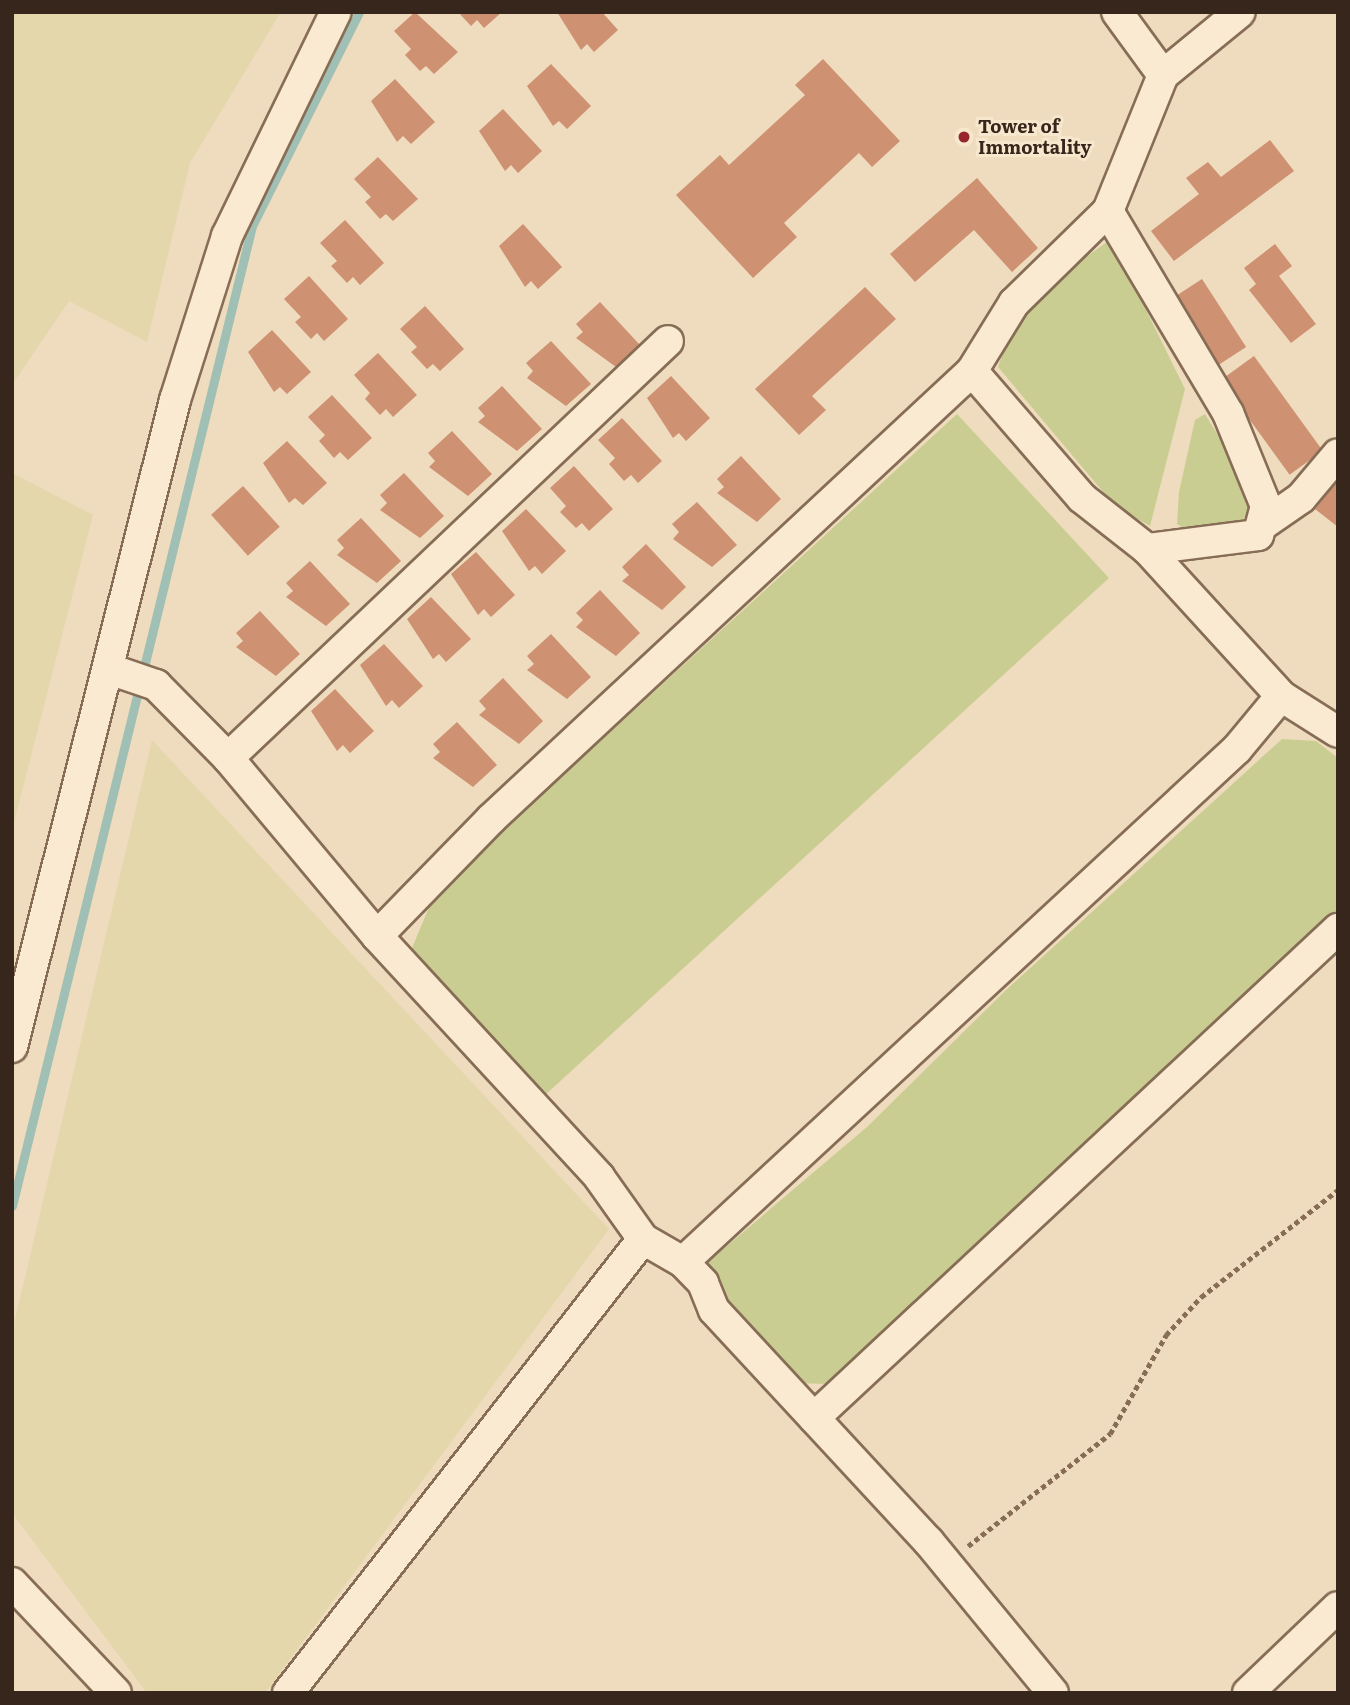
<!DOCTYPE html>
<style>
body{margin:0}
#map{position:relative;width:1350px;height:1705px;overflow:hidden;background:#efdcbe;font-family:Literata,serif}
div>[style]{position:absolute}
.farmland>*{inset:0;background:#e4d7ab}
.green>*{inset:0;background:#cacd92}
.stream>*{height:9px;margin:-4.5px;padding:0 4.5px;transform-origin:4.5px;border-radius:4.5px;background:#a1c0b5}
.building>*{inset:0;background:#ce9272;transform-origin:0 0}
.path>*{height:4.5px;margin-top:-2.25px;transform-origin:0;background:repeating-linear-gradient(90deg,#876d56 0 5px,transparent 0 8.5px)}
.roads{filter:drop-shadow(2px 0 #876d56) drop-shadow(-2px 0 #876d56) drop-shadow(0 2px #876d56) drop-shadow(0 -2px #876d56)}
.minor>*{height:30px;margin:-15px;padding:0 15px;transform-origin:15px;border-radius:15px;background:#faead1}
.dots>*{width:19px;height:19px;translate:-50% -50%;box-sizing:border-box;border:4px solid #f6e7cd;border-radius:50%}
span{translate:-50% -50%;white-space:nowrap;text-align:center;line-height:1.15;-webkit-text-stroke:6px #f6e7cd;paint-order:stroke}
.poi-label{font-size:18px;color:#36261b;font-weight:700}
.left{translate:0 -50%;text-align:left}
.frame{position:absolute;inset:0;border:14px solid #36261b;pointer-events:none}
</style>
<div id="map">
<div class="farmland">
<i style="clip-path:polygon(12px 12px,281px 12px,190px 163px,147px 342px,69px 301px,12px 385px)"></i>
<i style="clip-path:polygon(12px 473px,93px 515px,12px 830px)"></i>
<i style="clip-path:polygon(152px 740px,609px 1229px,265px 1693px,147px 1693px,12px 1513px,12px 1332px)"></i>
</div>
<div class="green">
<i style="clip-path:polygon(1111px 239px,1185px 389px,1150px 526px,1115px 506px,998px 367px,1011px 331px,1051px 282px)"></i>
<i style="clip-path:polygon(957px 414px,1109px 578px,543px 1097px,429px 976px,412px 948px,435px 893px)"></i>
<i style="clip-path:polygon(1205px 414px,1252px 491px,1252px 513px,1230px 527px,1193px 533px,1177px 524px,1179px 492px,1195px 420px)"></i>
<i style="clip-path:polygon(1282px 739px,1316px 741px,1338px 758px,1338px 910px,827px 1384px,797px 1383px,707px 1282px,702px 1267px,867px 1127px,1006px 990px)"></i>
</div>
<div class="stream">
<i style="left:12px;top:1206px;width:1009px;rotate:-76.24deg"></i>
<i style="left:252px;top:226px;width:239px;rotate:-63.4deg"></i>
</div>
<div class="building">
<i style="clip-path:polygon(415px 12px,458px 52px,434px 74px,426px 66px,420px 71px,405px 55px,411px 49px,394px 31px)"></i>
<i style="clip-path:polygon(458px 12px,502px 12px,484px 28px,477px 20px,471px 26px)"></i>
<i style="clip-path:polygon(557px 12px,602px 12px,618px 30px,594px 52px,587px 44px,581px 50px)"></i>
<i style="clip-path:polygon(823px 59px,900px 141px,872px 167px,859px 153px,784px 223px,797px 237px,753px 278px,676px 195px,720px 155px,729px 165px,805px 95px,795px 85px)"></i>
<i style="clip-path:polygon(551px 64px,591px 106px,567px 129px,559px 121px,553px 126px,527px 86px)"></i>
<i style="clip-path:polygon(395px 79px,435px 122px,411px 144px,403px 136px,397px 142px,371px 101px)"></i>
<i style="clip-path:polygon(503px 109px,542px 151px,518px 173px,511px 165px,505px 171px,479px 131px)"></i>
<i style="clip-path:polygon(1270px 140px,1294px 171px,1174px 261px,1151px 231px,1199px 194px,1186px 178px,1208px 162px,1221px 177px)"></i>
<i style="clip-path:polygon(378px 157px,418px 199px,393px 221px,386px 214px,380px 219px,365px 202px,371px 197px,354px 179px)"></i>
<i style="clip-path:polygon(977px 178px,1038px 248px,1012px 272px,974px 230px,915px 282px,890px 254px)"></i>
<i style="clip-path:polygon(345px 220px,384px 263px,360px 285px,353px 277px,347px 283px,331px 266px,337px 261px,320px 243px)"></i>
<i style="clip-path:polygon(523px 224px,562px 267px,538px 289px,531px 281px,525px 287px,499px 246px)"></i>
<i style="clip-path:polygon(1275px 244px,1292px 266px,1279px 276px,1316px 324px,1291px 343px,1249px 290px,1256px 284px,1244px 268px)"></i>
<i style="clip-path:polygon(309px 276px,348px 319px,324px 341px,317px 333px,311px 339px,295px 322px,301px 317px,284px 299px)"></i>
<i style="left:1202px;top:279px;width:81px;height:33px;rotate:57deg"></i>
<i style="clip-path:polygon(865px 287px,896px 319px,812px 396px,826px 410px,799px 435px,755px 389px)"></i>
<i style="clip-path:polygon(600px 302px,640px 345px,616px 367px,576px 338px,583px 332px,576px 324px)"></i>
<i style="clip-path:polygon(425px 306px,464px 349px,440px 371px,433px 364px,427px 369px,411px 352px,417px 347px,400px 329px)"></i>
<i style="clip-path:polygon(272px 330px,311px 372px,287px 394px,280px 387px,274px 392px,248px 352px)"></i>
<i style="clip-path:polygon(551px 341px,591px 384px,566px 406px,527px 378px,533px 371px,526px 363px)"></i>
<i style="clip-path:polygon(378px 353px,417px 395px,393px 417px,386px 409px,380px 415px,365px 399px,370px 393px,354px 375px)"></i>
<i style="left:1254px;top:356px;width:117px;height:41px;rotate:54deg"></i>
<i style="clip-path:polygon(671px 376px,710px 418px,686px 441px,679px 433px,673px 438px,647px 398px)"></i>
<i style="clip-path:polygon(502px 386px,542px 429px,517px 451px,478px 422px,485px 416px,478px 408px)"></i>
<i style="clip-path:polygon(332px 395px,372px 438px,348px 460px,340px 452px,334px 458px,319px 441px,325px 435px,308px 417px)"></i>
<i style="clip-path:polygon(622px 418px,662px 461px,638px 483px,631px 475px,624px 481px,609px 464px,615px 458px,598px 440px)"></i>
<i style="clip-path:polygon(452px 431px,492px 474px,468px 496px,429px 467px,435px 461px,428px 453px)"></i>
<i style="clip-path:polygon(287px 441px,327px 483px,303px 505px,295px 498px,289px 503px,263px 463px)"></i>
<i style="clip-path:polygon(741px 456px,781px 499px,757px 522px,717px 493px,724px 487px,717px 479px)"></i>
<i style="clip-path:polygon(574px 466px,613px 509px,589px 531px,582px 523px,576px 528px,560px 512px,566px 506px,550px 488px)"></i>
<i style="clip-path:polygon(404px 473px,444px 516px,420px 538px,380px 510px,387px 503px,380px 495px)"></i>
<i style="clip-path:polygon(1338px 480px,1338px 527px,1315px 509px)"></i>
<i style="left:243px;top:486px;width:55px;height:43px;rotate:48deg"></i>
<i style="clip-path:polygon(697px 502px,737px 545px,712px 567px,673px 539px,679px 532px,672px 524px)"></i>
<i style="clip-path:polygon(526px 509px,566px 551px,542px 574px,535px 566px,529px 571px,502px 531px)"></i>
<i style="clip-path:polygon(361px 518px,401px 561px,377px 583px,337px 555px,344px 548px,337px 540px)"></i>
<i style="clip-path:polygon(646px 544px,686px 587px,662px 610px,622px 581px,629px 575px,622px 567px)"></i>
<i style="clip-path:polygon(476px 552px,515px 595px,491px 617px,484px 609px,478px 615px,451px 574px)"></i>
<i style="clip-path:polygon(310px 561px,350px 604px,326px 626px,286px 597px,293px 591px,286px 583px)"></i>
<i style="clip-path:polygon(600px 590px,640px 633px,616px 656px,576px 627px,583px 620px,576px 613px)"></i>
<i style="clip-path:polygon(431px 597px,471px 639px,446px 662px,439px 654px,433px 659px,407px 619px)"></i>
<i style="clip-path:polygon(260px 611px,300px 654px,276px 676px,236px 647px,243px 641px,236px 633px)"></i>
<i style="clip-path:polygon(551px 634px,591px 677px,567px 699px,527px 670px,534px 664px,527px 656px)"></i>
<i style="clip-path:polygon(384px 644px,423px 686px,399px 708px,392px 700px,386px 706px,360px 665px)"></i>
<i style="clip-path:polygon(503px 678px,543px 721px,519px 744px,479px 715px,486px 709px,479px 701px)"></i>
<i style="clip-path:polygon(335px 689px,374px 731px,350px 753px,343px 745px,337px 751px,311px 711px)"></i>
<i style="clip-path:polygon(457px 722px,497px 765px,473px 787px,433px 758px,440px 752px,433px 744px)"></i>
</div>
<div class="path">
<i style="left:968px;top:1546px;width:181px;rotate:-38.3deg"></i>
<i style="left:1110px;top:1434px;width:114px;rotate:-60.5deg"></i>
<i style="left:1166px;top:1335px;width:52px;rotate:-47.4deg"></i>
<i style="left:1201px;top:1297px;width:174px;rotate:-38deg"></i>
</div>
<div class="roads">
<div class="minor">
<i style="left:1117px;top:12px;width:78px;rotate:53.9deg"></i>
<i style="left:1108px;top:211px;width:235px;rotate:59.3deg"></i>
<i style="left:1228px;top:413px;width:100px;rotate:67.8deg"></i>
<i style="left:1266px;top:506px;width:30px;rotate:105deg"></i>
<i style="left:1258px;top:535px;width:112px;rotate:172.8deg"></i>
<i style="left:972px;top:371px;width:168px;rotate:49.1deg"></i>
<i style="left:1082px;top:498px;width:83px;rotate:38.1deg"></i>
<i style="left:1147px;top:549px;width:199px;rotate:47.6deg"></i>
<i style="left:1281px;top:696px;width:67px;rotate:32.3deg"></i>
<i style="left:1265px;top:523px;width:44px;rotate:-34.8deg"></i>
<i style="left:1301px;top:498px;width:57px;rotate:-49.9deg"></i>
<i style="left:109px;top:669px;width:50px;rotate:18.8deg"></i>
<i style="left:156px;top:685px;width:103px;rotate:45.4deg"></i>
<i style="left:228px;top:758px;width:232px;rotate:50.1deg"></i>
<i style="left:377px;top:936px;width:328px;rotate:47.3deg"></i>
<i style="left:599px;top:1177px;width:76px;rotate:54.6deg"></i>
<i style="left:643px;top:1239px;width:46px;rotate:29.9deg"></i>
<i style="left:683px;top:1262px;width:29px;rotate:46deg"></i>
<i style="left:703px;top:1283px;width:29px;rotate:68deg"></i>
<i style="left:714px;top:1310px;width:316px;rotate:47.2deg"></i>
<i style="left:929px;top:1542px;width:195px;rotate:50.6deg"></i>
<i style="left:228px;top:758px;width:606px;rotate:-43.46deg"></i>
<i style="left:377px;top:936px;width:163px;rotate:-45.7deg"></i>
<i style="left:491px;top:819px;width:657px;rotate:-42.97deg"></i>
<i style="left:972px;top:371px;width:80px;rotate:-58.3deg"></i>
<i style="left:1014px;top:303px;width:132px;rotate:-44.4deg"></i>
<i style="left:1108px;top:211px;width:147px;rotate:-68deg"></i>
<i style="left:1163px;top:75px;width:99px;rotate:-39.3deg"></i>
<i style="left:12px;top:1047px;width:667px;rotate:-75.86deg"></i>
<i style="left:175px;top:400px;width:172px;rotate:-72.4deg"></i>
<i style="left:227px;top:236px;width:249px;rotate:-64.1deg"></i>
<i style="left:683px;top:1262px;width:755px;rotate:-42.8deg"></i>
<i style="left:1237px;top:749px;width:69px;rotate:-50.3deg"></i>
<i style="left:814px;top:1418px;width:717px;rotate:-43.02deg"></i>
<i style="left:12px;top:1583px;width:151px;rotate:46.6deg"></i>
<i style="left:288px;top:1693px;width:576px;rotate:-51.98deg"></i>
<i style="left:1248px;top:1693px;width:124px;rotate:-43.7deg"></i>
</div>
</div>
<div class="dots">
<i style="left:964px;top:137px;background:#98252e"></i>
</div>
<div class="poi-label">
<span class="left" style="left:978px;top:137px">Tower of<br>Immortality</span>
</div>
<div class="frame"></div>
</div>
